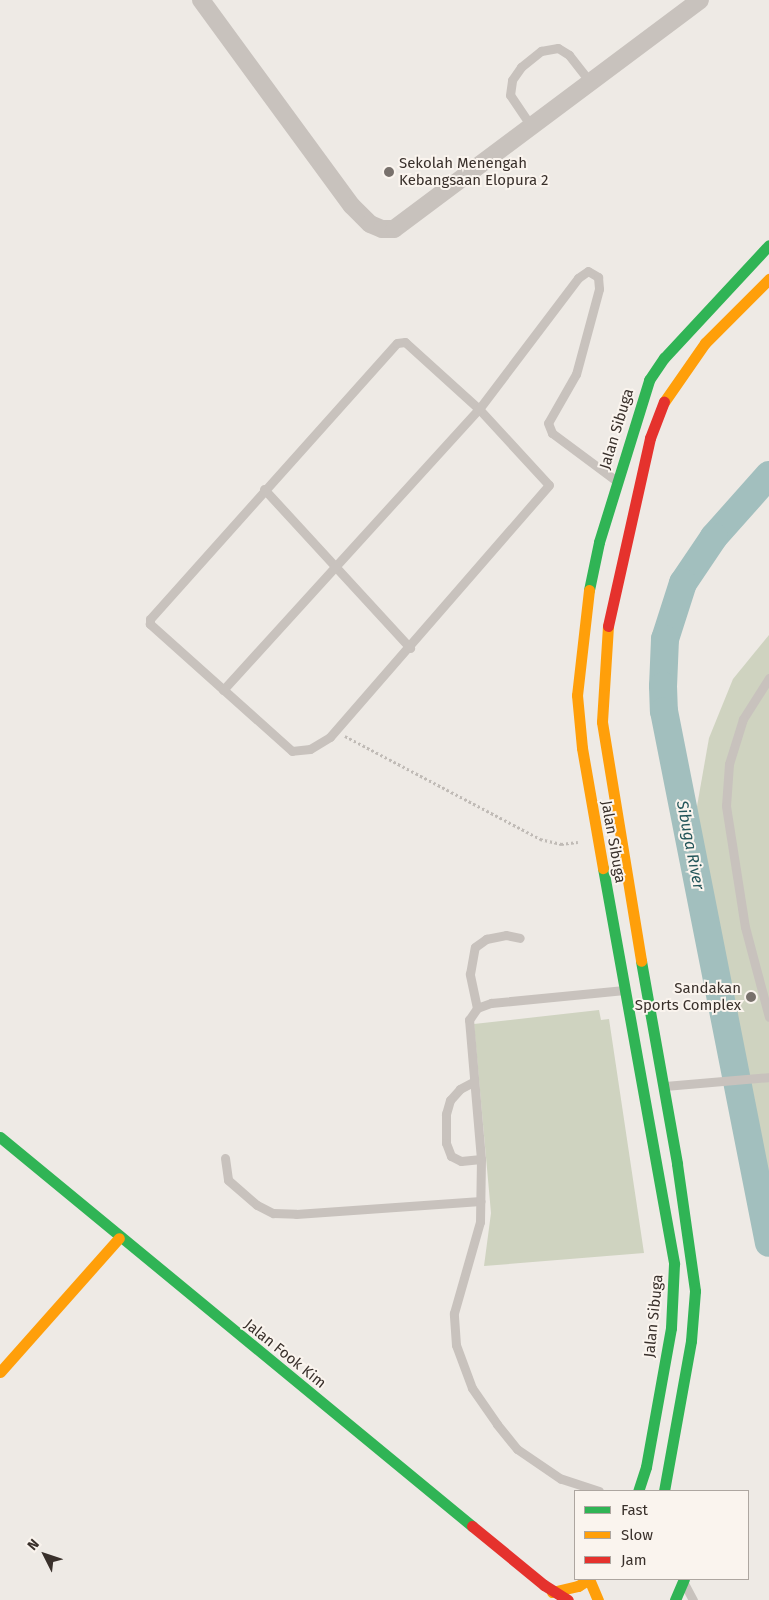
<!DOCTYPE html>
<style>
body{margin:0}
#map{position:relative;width:769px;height:1600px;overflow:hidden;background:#eeeae5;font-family:"Fira Sans",sans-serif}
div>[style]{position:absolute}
.green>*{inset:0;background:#cfd3c0}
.river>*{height:28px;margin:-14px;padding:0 14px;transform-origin:14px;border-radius:14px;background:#a2bfbe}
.path>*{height:2.5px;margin-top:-1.25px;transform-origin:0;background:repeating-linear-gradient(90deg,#c0bbb6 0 2.5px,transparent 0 5px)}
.lane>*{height:9px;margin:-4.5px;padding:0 4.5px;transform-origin:4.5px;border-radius:4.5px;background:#c8c2bd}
.street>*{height:18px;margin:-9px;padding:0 9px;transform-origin:9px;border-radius:9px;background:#c8c2bd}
.fast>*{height:11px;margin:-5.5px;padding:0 5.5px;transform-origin:5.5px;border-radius:5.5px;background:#30b455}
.slow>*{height:11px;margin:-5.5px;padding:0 5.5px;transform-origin:5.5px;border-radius:5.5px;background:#ff9f0a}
.jam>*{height:11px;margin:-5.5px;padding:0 5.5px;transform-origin:5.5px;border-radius:5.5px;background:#e5322d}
.dots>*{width:14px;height:14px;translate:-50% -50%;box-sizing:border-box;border:2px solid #faf4ee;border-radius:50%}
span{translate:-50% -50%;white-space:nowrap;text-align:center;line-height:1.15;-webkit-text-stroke:4px #faf4ee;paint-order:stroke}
.poi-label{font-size:15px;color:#39302b}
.left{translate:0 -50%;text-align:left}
.right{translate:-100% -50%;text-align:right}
.street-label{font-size:15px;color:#39302b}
.water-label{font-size:16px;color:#235559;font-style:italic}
.legend{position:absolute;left:574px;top:1490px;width:175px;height:90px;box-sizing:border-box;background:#faf4ee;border:1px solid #ada6a0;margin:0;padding:6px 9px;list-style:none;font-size:15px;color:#39302b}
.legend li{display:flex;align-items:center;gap:10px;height:25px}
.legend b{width:25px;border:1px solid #ada6a0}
.north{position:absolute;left:20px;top:1530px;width:50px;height:50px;-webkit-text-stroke:4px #faf4ee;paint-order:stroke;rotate:311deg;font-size:14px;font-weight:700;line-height:20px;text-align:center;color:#39302b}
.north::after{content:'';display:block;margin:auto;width:18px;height:22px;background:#39302b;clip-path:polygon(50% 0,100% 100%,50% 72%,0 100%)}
</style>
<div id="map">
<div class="green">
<i style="clip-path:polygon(769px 635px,769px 1183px,696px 812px,709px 738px,733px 679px)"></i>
<i style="clip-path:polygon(599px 1010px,601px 1020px,609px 1019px,644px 1253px,484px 1266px,491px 1213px,474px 1024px)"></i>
</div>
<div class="river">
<i style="left:769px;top:475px;width:83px;rotate:131.6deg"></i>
<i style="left:714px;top:537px;width:55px;rotate:124deg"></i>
<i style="left:683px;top:583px;width:59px;rotate:107.8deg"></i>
<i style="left:665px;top:639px;width:47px;rotate:92.4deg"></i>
<i style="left:663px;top:686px;width:25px;rotate:88deg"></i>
<i style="left:664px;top:711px;width:542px;rotate:78.84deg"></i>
</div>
<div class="path">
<i style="left:345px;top:736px;width:221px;rotate:27.8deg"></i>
<i style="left:540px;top:839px;width:22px;rotate:13deg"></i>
<i style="left:561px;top:844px;width:17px;rotate:-7deg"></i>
</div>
<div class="lane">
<i style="left:531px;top:126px;width:37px;rotate:-124deg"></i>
<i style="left:510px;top:95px;width:15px;rotate:-82deg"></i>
<i style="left:512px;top:80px;width:16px;rotate:-55deg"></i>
<i style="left:521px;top:67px;width:26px;rotate:-39deg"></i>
<i style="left:541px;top:51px;width:17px;rotate:-10deg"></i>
<i style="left:558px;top:48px;width:13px;rotate:32deg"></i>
<i style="left:569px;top:55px;width:34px;rotate:52deg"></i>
<i style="left:405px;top:342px;width:100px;rotate:42.2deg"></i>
<i style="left:479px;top:409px;width:103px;rotate:47.4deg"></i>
<i style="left:549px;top:485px;width:334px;rotate:131deg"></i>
<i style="left:330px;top:737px;width:23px;rotate:149deg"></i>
<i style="left:310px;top:749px;width:18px;rotate:174deg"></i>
<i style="left:292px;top:751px;width:191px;rotate:-138.2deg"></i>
<i style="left:150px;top:624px;width:5px;rotate:-90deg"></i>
<i style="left:150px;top:619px;width:370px;rotate:-48.2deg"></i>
<i style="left:397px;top:343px;width:8px;rotate:-7deg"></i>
<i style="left:264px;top:489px;width:216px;rotate:47.4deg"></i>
<i style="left:769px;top:678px;width:49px;rotate:122.4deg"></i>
<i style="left:743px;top:719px;width:47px;rotate:107.3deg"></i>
<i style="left:729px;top:764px;width:42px;rotate:94.1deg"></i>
<i style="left:726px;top:806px;width:122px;rotate:81.1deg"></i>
<i style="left:745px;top:927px;width:93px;rotate:75.1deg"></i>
<i style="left:223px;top:690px;width:380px;rotate:-47.7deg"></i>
<i style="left:479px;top:409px;width:164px;rotate:-52.9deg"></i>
<i style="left:578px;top:278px;width:12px;rotate:-35deg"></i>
<i style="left:588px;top:271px;width:12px;rotate:31deg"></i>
<i style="left:598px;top:277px;width:12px;rotate:85deg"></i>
<i style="left:599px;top:289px;width:88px;rotate:105.1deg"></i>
<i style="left:576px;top:374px;width:56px;rotate:119.7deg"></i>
<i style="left:548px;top:423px;width:11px;rotate:68deg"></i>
<i style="left:552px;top:433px;width:79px;rotate:36.7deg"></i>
<i style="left:477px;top:1008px;width:35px;rotate:-102deg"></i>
<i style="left:470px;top:974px;width:27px;rotate:-80deg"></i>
<i style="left:475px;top:947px;width:14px;rotate:-36deg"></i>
<i style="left:486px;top:939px;width:20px;rotate:-11deg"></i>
<i style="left:506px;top:935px;width:14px;rotate:12deg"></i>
<i style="left:473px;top:1082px;width:15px;rotate:152deg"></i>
<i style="left:460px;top:1089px;width:15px;rotate:132deg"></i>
<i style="left:450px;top:1100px;width:15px;rotate:106deg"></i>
<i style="left:446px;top:1114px;width:29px;rotate:90deg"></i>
<i style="left:446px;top:1143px;width:14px;rotate:69deg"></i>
<i style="left:451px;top:1156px;width:11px;rotate:27deg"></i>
<i style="left:461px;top:1161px;width:20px;rotate:-6deg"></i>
<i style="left:665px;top:1086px;width:104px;rotate:-4.9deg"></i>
<i style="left:225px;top:1158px;width:22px;rotate:82deg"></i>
<i style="left:228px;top:1180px;width:38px;rotate:41deg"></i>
<i style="left:257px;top:1205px;width:18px;rotate:27deg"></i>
<i style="left:273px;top:1213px;width:23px;rotate:2deg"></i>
<i style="left:296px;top:1214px;width:185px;rotate:-4deg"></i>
<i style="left:599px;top:1491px;width:40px;rotate:-162deg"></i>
<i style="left:561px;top:1479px;width:53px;rotate:-145.7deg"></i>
<i style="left:517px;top:1449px;width:32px;rotate:-129deg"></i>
<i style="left:497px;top:1424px;width:44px;rotate:-124.8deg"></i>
<i style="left:472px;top:1388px;width:46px;rotate:-110.4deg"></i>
<i style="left:456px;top:1345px;width:32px;rotate:-94deg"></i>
<i style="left:454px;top:1313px;width:95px;rotate:-74.1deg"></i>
<i style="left:480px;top:1222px;width:63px;rotate:-89.1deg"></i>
<i style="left:481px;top:1159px;width:140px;rotate:-94.9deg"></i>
<i style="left:469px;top:1020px;width:14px;rotate:-56deg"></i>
<i style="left:477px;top:1008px;width:15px;rotate:-20deg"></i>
<i style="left:491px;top:1003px;width:134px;rotate:-5.6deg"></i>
<i style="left:685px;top:1585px;width:17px;rotate:62deg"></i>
</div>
<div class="street">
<i style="left:201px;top:0;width:255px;rotate:53.8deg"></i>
<i style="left:352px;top:206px;width:25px;rotate:45deg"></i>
<i style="left:370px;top:224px;width:13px;rotate:23deg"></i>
<i style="left:382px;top:229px;width:12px"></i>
<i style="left:394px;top:229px;width:382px;rotate:-36.8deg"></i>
</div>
<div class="fast">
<i style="left:589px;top:590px;width:49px;rotate:-78.2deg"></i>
<i style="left:599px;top:542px;width:170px;rotate:-72.8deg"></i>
<i style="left:649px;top:380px;width:27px;rotate:-56deg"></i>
<i style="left:664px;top:358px;width:154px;rotate:-47.1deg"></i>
<i style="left:603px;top:868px;width:402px;rotate:79.8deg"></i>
<i style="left:674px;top:1264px;width:64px;rotate:92.7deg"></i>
<i style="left:671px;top:1328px;width:141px;rotate:100.2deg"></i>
<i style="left:646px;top:1467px;width:25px;rotate:108deg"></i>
<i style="left:641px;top:961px;width:206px;rotate:79.9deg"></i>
<i style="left:677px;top:1164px;width:128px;rotate:81.9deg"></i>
<i style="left:695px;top:1291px;width:50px;rotate:94.6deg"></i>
<i style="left:691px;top:1341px;width:152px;rotate:100.2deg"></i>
<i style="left:0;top:1137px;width:612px;rotate:39.49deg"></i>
<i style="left:675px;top:1600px;width:23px;rotate:-67deg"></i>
</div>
<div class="slow">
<i style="left:664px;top:402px;width:72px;rotate:-55.2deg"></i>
<i style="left:705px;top:343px;width:91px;rotate:-45deg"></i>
<i style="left:589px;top:590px;width:106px;rotate:96.5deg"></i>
<i style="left:577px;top:695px;width:53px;rotate:84.6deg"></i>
<i style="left:582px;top:748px;width:122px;rotate:80.1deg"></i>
<i style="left:608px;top:626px;width:96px;rotate:93.6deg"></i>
<i style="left:602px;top:722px;width:242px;rotate:80.7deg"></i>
<i style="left:0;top:1372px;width:179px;rotate:-48.4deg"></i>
<i style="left:589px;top:1579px;width:23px;rotate:67deg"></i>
<i style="left:552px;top:1592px;width:27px;rotate:-13deg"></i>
<i style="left:578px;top:1586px;width:13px;rotate:-32deg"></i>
</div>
<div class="jam">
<i style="left:608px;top:626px;width:193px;rotate:-77.4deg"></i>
<i style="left:650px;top:438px;width:39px;rotate:-69deg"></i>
<i style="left:472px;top:1526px;width:93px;rotate:39.3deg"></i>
<i style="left:544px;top:1585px;width:28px;rotate:32deg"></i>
</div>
<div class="dots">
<i style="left:389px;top:172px;background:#78716c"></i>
<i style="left:751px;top:997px;background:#78716c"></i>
</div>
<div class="poi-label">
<span class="left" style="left:399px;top:172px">Sekolah Menengah<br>Kebangsaan Elopura 2</span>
<span class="right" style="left:741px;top:997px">Sandakan<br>Sports Complex</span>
</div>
<div class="street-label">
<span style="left:617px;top:429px;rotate:-73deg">Jalan Sibuga</span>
<span style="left:613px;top:842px;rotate:80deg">Jalan Sibuga</span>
<span style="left:654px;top:1316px;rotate:-84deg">Jalan Sibuga</span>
<span style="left:285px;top:1354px;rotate:39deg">Jalan Fook Kim</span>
</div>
<div class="water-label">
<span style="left:690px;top:845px;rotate:79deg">Sibuga River</span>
</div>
<ul class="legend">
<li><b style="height:6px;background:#30b455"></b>Fast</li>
<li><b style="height:6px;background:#ff9f0a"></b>Slow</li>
<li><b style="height:6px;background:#e5322d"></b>Jam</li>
</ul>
<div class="north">N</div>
</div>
